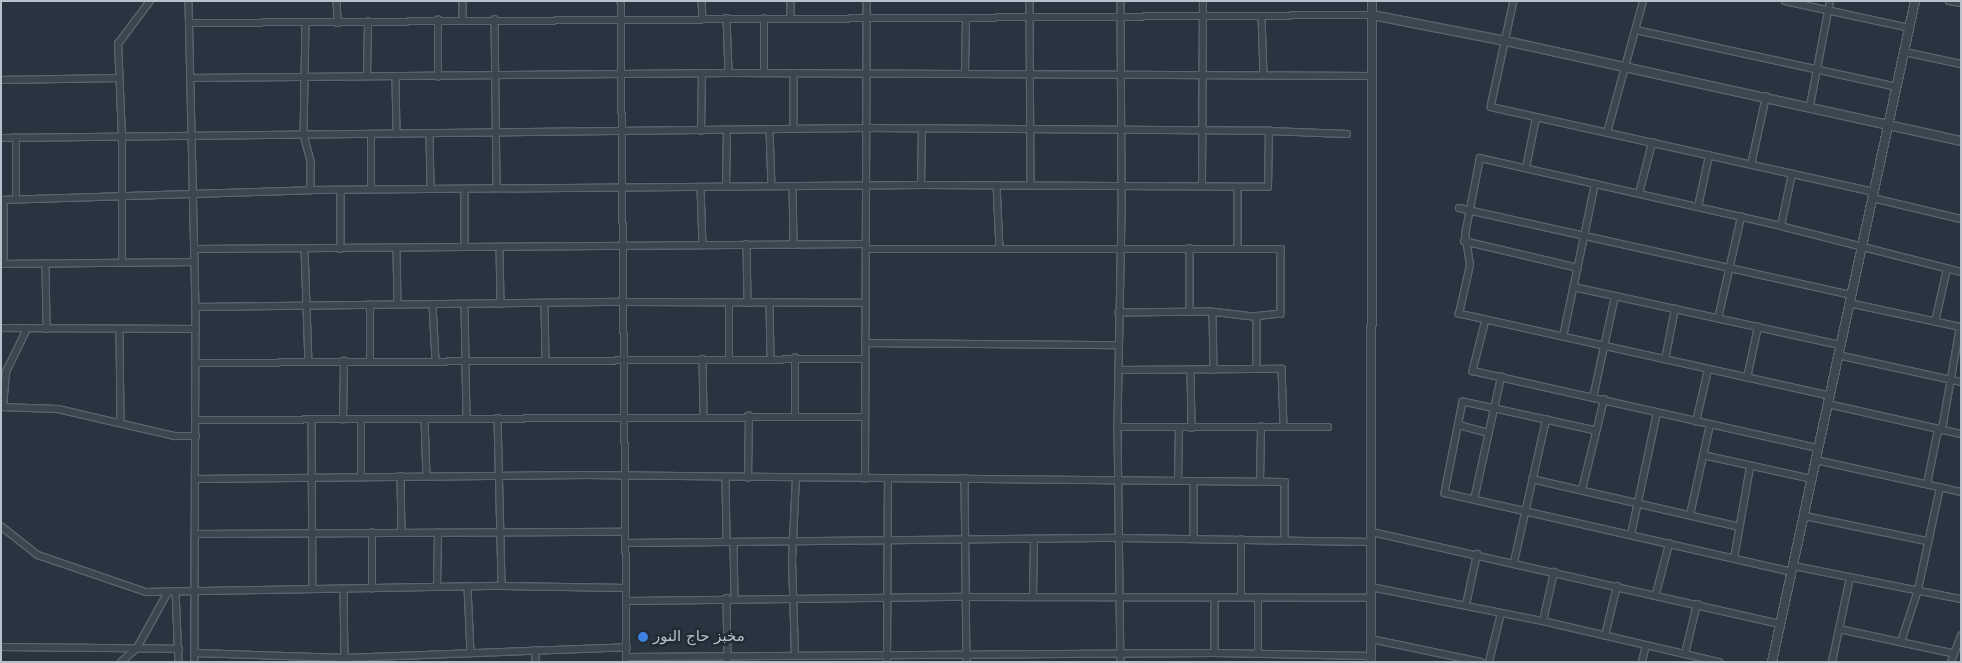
<!DOCTYPE html>
<meta charset="utf-8">
<style>
body{margin:0}
#map{position:relative;width:1962px;height:663px;overflow:hidden;background:#28343f;font-family:"DejaVu Sans","Noto Naskh Arabic",sans-serif}
div>[style]{position:absolute}
.roads{filter:drop-shadow(1px 0 #59646c) drop-shadow(-1px 0 #59646c) drop-shadow(0 1px #59646c) drop-shadow(0 -1px #59646c)}
.minor>*{height:5.5px;margin:-2.75px;padding:0 2.75px;transform-origin:2.75px;border-radius:2.75px;background:#3b464f}
.tertiary>*{height:8px;margin:-4px;padding:0 4px;transform-origin:4px;border-radius:4px;background:#3b464f}
.dots>*{width:14px;height:14px;translate:-50% -50%;box-sizing:border-box;border:2px solid #202b34;border-radius:50%}
span{translate:-50% -50%;white-space:nowrap;text-align:center;line-height:1.15;-webkit-text-stroke:5px #202b34;paint-order:stroke}
.poi-label{font-size:15px;color:#b8c1c9}
.left{translate:0 -50%;text-align:left}
.frame{position:absolute;inset:0;border:2px solid #b8c1c9;pointer-events:none}
</style>
<div id="map">
<div class="roads">
<div class="minor">
<i style="left:189px;top:1px;width:306px;rotate:88.7deg"></i>
<i style="left:196px;top:307px;width:355px;rotate:90.2deg"></i>
<i style="left:337px;top:1px;width:22px;rotate:87deg"></i>
<i style="left:463px;top:1px;width:19px;rotate:90deg"></i>
<i style="left:621px;top:1px;width:661px;rotate:89.48deg"></i>
<i style="left:702px;top:1px;width:17px;rotate:87deg"></i>
<i style="left:791px;top:1px;width:18px;rotate:90deg"></i>
<i style="left:1030px;top:1px;width:184px;rotate:89.7deg"></i>
<i style="left:1121px;top:1px;width:214px;rotate:89.7deg"></i>
<i style="left:1122px;top:215px;width:212px;rotate:91.1deg"></i>
<i style="left:1118px;top:427px;width:235px;rotate:89.3deg"></i>
<i style="left:1514px;top:1px;width:108px;rotate:102.2deg"></i>
<i style="left:1491px;top:107px;width:392px;rotate:12.5deg"></i>
<i style="left:1785px;top:1px;width:128px;rotate:12.2deg"></i>
<i style="left:1949px;top:1px;width:12px;rotate:9deg"></i>
<i style="left:1262px;top:17px;width:56px;rotate:88deg"></i>
<i style="left:727px;top:18px;width:55px;rotate:87.9deg"></i>
<i style="left:495px;top:19px;width:169px;rotate:89.3deg"></i>
<i style="left:306px;top:22px;width:113px;rotate:91deg"></i>
<i style="left:304px;top:135px;width:28px;rotate:75deg"></i>
<i style="left:311px;top:162px;width:28px;rotate:90deg"></i>
<i style="left:189px;top:23px;width:1183px;rotate:-0.39deg"></i>
<i style="left:1636px;top:30px;width:267px;rotate:12.3deg"></i>
<i style="left:1905px;top:52px;width:57px;rotate:12.1deg"></i>
<i style="left:965px;top:72px;width:53px;rotate:-88.9deg"></i>
<i style="left:764px;top:73px;width:54px;rotate:-90deg"></i>
<i style="left:794px;top:73px;width:56px;rotate:90deg"></i>
<i style="left:367px;top:76px;width:54px;rotate:-88.9deg"></i>
<i style="left:396px;top:77px;width:57px;rotate:89deg"></i>
<i style="left:438px;top:77px;width:57px;rotate:-90deg"></i>
<i style="left:190px;top:78px;width:539px;rotate:-0.53deg"></i>
<i style="left:729px;top:73px;width:642px;rotate:0.27deg"></i>
<i style="left:1px;top:80px;width:118px;rotate:-1deg"></i>
<i style="left:1810px;top:106px;width:107px;rotate:-79.2deg"></i>
<i style="left:770px;top:130px;width:56px;rotate:88deg"></i>
<i style="left:701px;top:131px;width:57px;rotate:-89deg"></i>
<i style="left:1607px;top:133px;width:137px;rotate:-74.7deg"></i>
<i style="left:430px;top:135px;width:54px;rotate:88.9deg"></i>
<i style="left:1px;top:138px;width:866px;rotate:-0.66deg"></i>
<i style="left:867px;top:128px;width:402px;rotate:0.4deg"></i>
<i style="left:1269px;top:131px;width:78px;rotate:2.2deg"></i>
<i style="left:1751px;top:165px;width:70px;rotate:-77.6deg"></i>
<i style="left:1526px;top:168px;width:51px;rotate:-78.7deg"></i>
<i style="left:921px;top:185px;width:55px;rotate:-89deg"></i>
<i style="left:997px;top:185px;width:64px;rotate:87.3deg"></i>
<i style="left:793px;top:186px;width:59px;rotate:89deg"></i>
<i style="left:1202px;top:186px;width:185px;rotate:-89.7deg"></i>
<i style="left:726px;top:187px;width:57px;rotate:-89deg"></i>
<i style="left:1238px;top:187px;width:61px;rotate:90deg"></i>
<i style="left:701px;top:188px;width:56px;rotate:88deg"></i>
<i style="left:371px;top:189px;width:54px;rotate:-90deg"></i>
<i style="left:465px;top:189px;width:58px;rotate:90deg"></i>
<i style="left:341px;top:190px;width:59px;rotate:90deg"></i>
<i style="left:1639px;top:194px;width:53px;rotate:-75.7deg"></i>
<i style="left:1873px;top:198px;width:90px;rotate:13.4deg"></i>
<i style="left:1px;top:200px;width:310px;rotate:-1.8deg"></i>
<i style="left:311px;top:190px;width:610px;rotate:-0.47deg"></i>
<i style="left:921px;top:185px;width:347px;rotate:0.3deg"></i>
<i style="left:1268px;top:187px;width:56px;rotate:-89deg"></i>
<i style="left:4px;top:200px;width:64px;rotate:90deg"></i>
<i style="left:16px;top:200px;width:62px;rotate:-90deg"></i>
<i style="left:1698px;top:207px;width:52px;rotate:-77.8deg"></i>
<i style="left:1459px;top:208px;width:401px;rotate:12.5deg"></i>
<i style="left:1781px;top:226px;width:53px;rotate:-78.1deg"></i>
<i style="left:1464px;top:241px;width:117px;rotate:13.3deg"></i>
<i style="left:747px;top:244px;width:59px;rotate:89deg"></i>
<i style="left:500px;top:247px;width:57px;rotate:89deg"></i>
<i style="left:1190px;top:248px;width:64px;rotate:90deg"></i>
<i style="left:194px;top:249px;width:672px;rotate:-0.43deg"></i>
<i style="left:305px;top:249px;width:113px;rotate:88deg"></i>
<i style="left:397px;top:249px;width:55px;rotate:89deg"></i>
<i style="left:866px;top:249px;width:415px"></i>
<i style="left:1281px;top:249px;width:65px;rotate:90deg"></i>
<i style="left:1281px;top:314px;width:28px;rotate:174deg"></i>
<i style="left:1253px;top:317px;width:42px;rotate:-173.2deg"></i>
<i style="left:1211px;top:312px;width:92px;rotate:179.4deg"></i>
<i style="left:122px;top:263px;width:125px;rotate:-90deg"></i>
<i style="left:122px;top:138px;width:94px;rotate:-92.4deg"></i>
<i style="left:118px;top:44px;width:54px;rotate:-53.3deg"></i>
<i style="left:1px;top:264px;width:194px;rotate:-0.6deg"></i>
<i style="left:46px;top:264px;width:65px;rotate:89.1deg"></i>
<i style="left:1574px;top:287px;width:272px;rotate:12.3deg"></i>
<i style="left:770px;top:302px;width:55px;rotate:89deg"></i>
<i style="left:545px;top:303px;width:57px;rotate:89deg"></i>
<i style="left:1849px;top:303px;width:115px;rotate:12.1deg"></i>
<i style="left:433px;top:305px;width:56px;rotate:86.9deg"></i>
<i style="left:465px;top:305px;width:113px;rotate:89deg"></i>
<i style="left:196px;top:307px;width:427px;rotate:-0.7deg"></i>
<i style="left:623px;top:302px;width:242px;rotate:0.2deg"></i>
<i style="left:1213px;top:313px;width:57px;rotate:89deg"></i>
<i style="left:1257px;top:317px;width:52px;rotate:90deg"></i>
<i style="left:1718px;top:319px;width:105px;rotate:-77.3deg"></i>
<i style="left:1486px;top:320px;width:53px;rotate:104.3deg"></i>
<i style="left:1473px;top:371px;width:353px;rotate:12.6deg"></i>
<i style="left:1935px;top:322px;width:54px;rotate:-77.2deg"></i>
<i style="left:1px;top:328px;width:195px;rotate:0.3deg"></i>
<i style="left:120px;top:329px;width:94px;rotate:89.4deg"></i>
<i style="left:1563px;top:337px;width:156px;rotate:-78.2deg"></i>
<i style="left:865px;top:343px;width:254px;rotate:0.5deg"></i>
<i style="left:1838px;top:355px;width:126px;rotate:12.4deg"></i>
<i style="left:729px;top:357px;width:54px;rotate:-90deg"></i>
<i style="left:703px;top:359px;width:56px;rotate:89deg"></i>
<i style="left:1665px;top:360px;width:52px;rotate:-78.9deg"></i>
<i style="left:370px;top:361px;width:56px;rotate:-90deg"></i>
<i style="left:196px;top:363px;width:669px;rotate:-0.34deg"></i>
<i style="left:1119px;top:370px;width:163px;rotate:-0.4deg"></i>
<i style="left:1282px;top:369px;width:58px;rotate:88deg"></i>
<i style="left:1191px;top:370px;width:58px;rotate:89deg"></i>
<i style="left:1747px;top:378px;width:52px;rotate:-77.8deg"></i>
<i style="left:1829px;top:396px;width:379px;rotate:-167.5deg"></i>
<i style="left:1459px;top:314px;width:50px;rotate:-77.3deg"></i>
<i style="left:1470px;top:265px;width:30px;rotate:-99deg"></i>
<i style="left:1465px;top:235px;width:78px;rotate:-79deg"></i>
<i style="left:1480px;top:158px;width:309px;rotate:12.7deg"></i>
<i style="left:1781px;top:226px;width:186px;rotate:14.3deg"></i>
<i style="left:1593px;top:398px;width:104px;rotate:-77.8deg"></i>
<i style="left:1828px;top:404px;width:136px;rotate:12.7deg"></i>
<i style="left:1px;top:407px;width:57px;rotate:2deg"></i>
<i style="left:58px;top:409px;width:120px;rotate:13deg"></i>
<i style="left:175px;top:436px;width:21px"></i>
<i style="left:3px;top:407px;width:35px;rotate:-85deg"></i>
<i style="left:6px;top:372px;width:48px;rotate:-64deg"></i>
<i style="left:795px;top:417px;width:59px;rotate:-90deg"></i>
<i style="left:498px;top:418px;width:168px;rotate:88.6deg"></i>
<i style="left:196px;top:420px;width:669px;rotate:-0.26deg"></i>
<i style="left:312px;top:420px;width:169px;rotate:89.7deg"></i>
<i style="left:343px;top:420px;width:59px;rotate:-89deg"></i>
<i style="left:425px;top:420px;width:56px;rotate:88deg"></i>
<i style="left:1696px;top:422px;width:53px;rotate:-77deg"></i>
<i style="left:1459px;top:425px;width:30px;rotate:15deg"></i>
<i style="left:1118px;top:427px;width:210px"></i>
<i style="left:1596px;top:431px;width:136px;rotate:-167.7deg"></i>
<i style="left:1463px;top:402px;width:93px;rotate:101.2deg"></i>
<i style="left:1445px;top:493px;width:356px;rotate:12.8deg"></i>
<i style="left:1703px;top:455px;width:112px;rotate:12.4deg"></i>
<i style="left:1816px;top:460px;width:148px;rotate:12.4deg"></i>
<i style="left:361px;top:476px;width:56px;rotate:-90deg"></i>
<i style="left:401px;top:476px;width:57px;rotate:89deg"></i>
<i style="left:726px;top:477px;width:65px;rotate:89.1deg"></i>
<i style="left:748px;top:478px;width:62px;rotate:-89.1deg"></i>
<i style="left:965px;top:478px;width:184px;rotate:89.4deg"></i>
<i style="left:195px;top:479px;width:390px;rotate:-0.6deg"></i>
<i style="left:585px;top:475px;width:700px;rotate:0.57deg"></i>
<i style="left:1285px;top:482px;width:58px;rotate:90deg"></i>
<i style="left:865px;top:479px;width:478px;rotate:-89.8deg"></i>
<i style="left:1532px;top:479px;width:213px;rotate:13deg"></i>
<i style="left:1178px;top:480px;width:52px;rotate:-88.9deg"></i>
<i style="left:1194px;top:481px;width:58px;rotate:90deg"></i>
<i style="left:1260px;top:481px;width:54px;rotate:-88.9deg"></i>
<i style="left:1927px;top:484px;width:50px;rotate:-78.5deg"></i>
<i style="left:1937px;top:435px;width:13px;rotate:-61deg"></i>
<i style="left:1943px;top:424px;width:98px;rotate:-80.1deg"></i>
<i style="left:1582px;top:490px;width:93px;rotate:-76.3deg"></i>
<i style="left:1474px;top:500px;width:126px;rotate:-77.6deg"></i>
<i style="left:1690px;top:515px;width:92px;rotate:-77.5deg"></i>
<i style="left:1805px;top:516px;width:125px;rotate:11.6deg"></i>
<i style="left:1px;top:526px;width:47px;rotate:38.1deg"></i>
<i style="left:38px;top:555px;width:114px;rotate:18.9deg"></i>
<i style="left:146px;top:592px;width:356px;rotate:-1deg"></i>
<i style="left:502px;top:586px;width:124px;rotate:0.9deg"></i>
<i style="left:1372px;top:532px;width:419px;rotate:12.7deg"></i>
<i style="left:196px;top:534px;width:429px;rotate:-0.3deg"></i>
<i style="left:1631px;top:535px;width:125px;rotate:-78deg"></i>
<i style="left:734px;top:542px;width:56px;rotate:89deg"></i>
<i style="left:625px;top:543px;width:496px;rotate:-0.6deg"></i>
<i style="left:1121px;top:538px;width:250px;rotate:0.9deg"></i>
<i style="left:1734px;top:559px;width:93px;rotate:-80.1deg"></i>
<i style="left:1514px;top:562px;width:146px;rotate:-77.3deg"></i>
<i style="left:1794px;top:566px;width:170px;rotate:11.2deg"></i>
<i style="left:437px;top:587px;width:54px;rotate:-88.9deg"></i>
<i style="left:468px;top:587px;width:66px;rotate:87.4deg"></i>
<i style="left:1371px;top:587px;width:175px;rotate:11.2deg"></i>
<i style="left:1543px;top:621px;width:181px;rotate:13.1deg"></i>
<i style="left:344px;top:589px;width:69px;rotate:89.2deg"></i>
<i style="left:372px;top:589px;width:56px;rotate:-90deg"></i>
<i style="left:176px;top:591px;width:71px;rotate:87.6deg"></i>
<i style="left:1656px;top:594px;width:52px;rotate:-75.4deg"></i>
<i style="left:1033px;top:597px;width:57px;rotate:-89deg"></i>
<i style="left:727px;top:598px;width:64px;rotate:89.1deg"></i>
<i style="left:1215px;top:598px;width:55px;rotate:90deg"></i>
<i style="left:1241px;top:598px;width:58px;rotate:-90deg"></i>
<i style="left:626px;top:601px;width:340px;rotate:-0.7deg"></i>
<i style="left:966px;top:597px;width:405px;rotate:0.1deg"></i>
<i style="left:1466px;top:605px;width:52px;rotate:-77.8deg"></i>
<i style="left:1543px;top:621px;width:50px;rotate:-77.3deg"></i>
<i style="left:1839px;top:629px;width:116px;rotate:12deg"></i>
<i style="left:1605px;top:636px;width:51px;rotate:-76.5deg"></i>
<i style="left:1371px;top:639px;width:112px;rotate:11.8deg"></i>
<i style="left:1901px;top:642px;width:55px;rotate:-71.9deg"></i>
<i style="left:1918px;top:590px;width:105px;rotate:-77.9deg"></i>
<i style="left:1px;top:647px;width:178px;rotate:0.6deg"></i>
<i style="left:536px;top:650px;width:12px;rotate:90deg"></i>
<i style="left:195px;top:653px;width:150px;rotate:1.9deg"></i>
<i style="left:345px;top:658px;width:282px;rotate:-2.2deg"></i>
<i style="left:1258px;top:653px;width:55px;rotate:-90deg"></i>
<i style="left:1685px;top:654px;width:51px;rotate:-76.5deg"></i>
<i style="left:795px;top:655px;width:95px;rotate:-91.8deg"></i>
<i style="left:792px;top:560px;width:81px;rotate:-87.2deg"></i>
<i style="left:627px;top:657px;width:588px;rotate:-0.39deg"></i>
<i style="left:1215px;top:653px;width:156px;rotate:1.1deg"></i>
<i style="left:121px;top:662px;width:21px;rotate:-41deg"></i>
<i style="left:137px;top:648px;width:64px;rotate:-61deg"></i>
<i style="left:887px;top:662px;width:183px;rotate:-89.7deg"></i>
<i style="left:1489px;top:662px;width:50px;rotate:-76.2deg"></i>
<i style="left:1642px;top:662px;width:17px;rotate:-77deg"></i>
<i style="left:1832px;top:662px;width:86px;rotate:-77.9deg"></i>
<i style="left:1951px;top:662px;width:28px;rotate:-69deg"></i>
</div>
<div class="tertiary">
<i style="left:1372px;top:15px;width:136px;rotate:11deg"></i>
<i style="left:1506px;top:41px;width:466px;rotate:12.4deg"></i>
<i style="left:1371px;top:662px;width:661px;rotate:-89.91deg"></i>
<i style="left:1772px;top:662px;width:676px;rotate:-77.79deg"></i>
</div>
</div>
<div class="dots">
<i style="left:643px;top:637px;background:#3f7fe0"></i>
</div>
<div class="poi-label">
<span class="left" style="left:653px;top:637px">مخبز حاج النور</span>
</div>
<div class="frame"></div>
</div>
